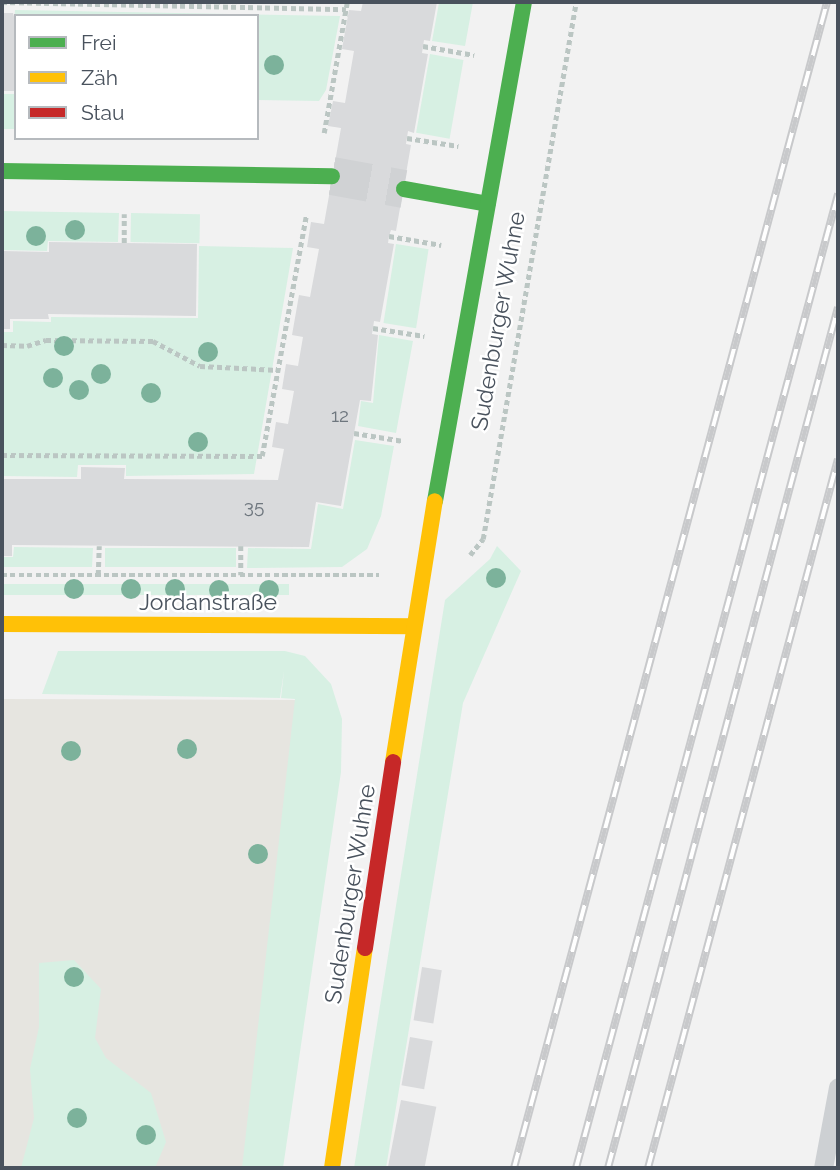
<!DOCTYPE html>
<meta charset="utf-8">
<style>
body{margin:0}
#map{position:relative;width:840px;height:1170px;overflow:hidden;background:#f2f2f2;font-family:Raleway,sans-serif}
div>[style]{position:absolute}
.commercial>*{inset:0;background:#e6e5e0}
.green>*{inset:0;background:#d7f0e3;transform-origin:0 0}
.building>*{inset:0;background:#d9dadc;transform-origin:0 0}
.secondary-tunnel>*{height:38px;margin-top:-19px;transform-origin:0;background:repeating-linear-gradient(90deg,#d0d2d4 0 38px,transparent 0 57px)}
.path>*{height:4.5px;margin-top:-2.25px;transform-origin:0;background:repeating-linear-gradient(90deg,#bbc6c3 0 5px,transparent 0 8.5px)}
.lane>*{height:19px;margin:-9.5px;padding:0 9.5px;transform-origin:9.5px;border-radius:9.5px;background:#cdd0d3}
.fast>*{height:16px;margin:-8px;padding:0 8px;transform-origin:8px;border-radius:8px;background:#4caf50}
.slow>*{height:16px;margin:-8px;padding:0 8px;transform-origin:8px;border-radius:8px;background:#ffc107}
.jam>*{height:16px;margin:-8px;padding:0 8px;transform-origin:8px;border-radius:8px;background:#c62828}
.rail>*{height:8px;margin-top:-4px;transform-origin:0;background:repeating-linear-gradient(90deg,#fff 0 16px,#c8c9cb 0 32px);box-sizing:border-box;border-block:2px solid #c8c9cb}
.trees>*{width:20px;height:20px;margin:-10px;border-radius:50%;background:#7cb29b}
span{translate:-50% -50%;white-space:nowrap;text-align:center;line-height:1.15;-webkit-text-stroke:5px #fff;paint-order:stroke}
.number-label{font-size:19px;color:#6e767e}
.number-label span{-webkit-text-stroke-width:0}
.street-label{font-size:23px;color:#49525d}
.frame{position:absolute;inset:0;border:4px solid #49525d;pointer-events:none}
.legend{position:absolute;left:14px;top:14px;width:245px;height:126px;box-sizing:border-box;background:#fff;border:2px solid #b6babe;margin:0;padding:9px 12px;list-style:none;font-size:21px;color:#49525d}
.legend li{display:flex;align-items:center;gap:14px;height:35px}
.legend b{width:35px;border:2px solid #b6babe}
</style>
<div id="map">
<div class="commercial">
<i style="clip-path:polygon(2px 699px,298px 700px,245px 1168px,2px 1168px)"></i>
</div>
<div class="green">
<i style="clip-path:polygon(473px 2px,465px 46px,432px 41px,439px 3px)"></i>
<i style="clip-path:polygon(15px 10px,340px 16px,326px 90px,319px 101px,257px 100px,257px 16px,16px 16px,14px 23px)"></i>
<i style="left:430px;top:54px;width:34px;height:80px;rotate:10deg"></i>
<i style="left:2px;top:94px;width:14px;height:35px"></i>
<i style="clip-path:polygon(2px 211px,119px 213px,118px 242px,48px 241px,47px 251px,2px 250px)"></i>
<i style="left:131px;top:213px;width:69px;height:29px;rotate:1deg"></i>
<i style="left:396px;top:244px;width:33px;height:80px;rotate:9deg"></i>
<i style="clip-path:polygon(199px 246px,293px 248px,254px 474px,126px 476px,126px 465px,78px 465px,77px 477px,2px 476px,2px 332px,13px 332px,13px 321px,51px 322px,51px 317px,198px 318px)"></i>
<i style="clip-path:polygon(379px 335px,413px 341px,396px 433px,358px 426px,361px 401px,373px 403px)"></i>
<i style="clip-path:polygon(355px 440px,394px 446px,381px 516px,367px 549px,342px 567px,247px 568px,248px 548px,311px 549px,318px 504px,343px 509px)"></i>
<i style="clip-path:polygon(497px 546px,521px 571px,463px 703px,386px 1168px,354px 1168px,445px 600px,490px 559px)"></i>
<i style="clip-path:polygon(14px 547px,93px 548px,92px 567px,2px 567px,2px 557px,13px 557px)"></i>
<i style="left:105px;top:548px;width:131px;height:19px"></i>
<i style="left:2px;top:584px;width:287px;height:11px"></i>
<i style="clip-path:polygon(58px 651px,285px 651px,305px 656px,331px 684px,342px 719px,341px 772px,283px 1168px,242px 1168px,295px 699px,281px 698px,284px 671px,280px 698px,42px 694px)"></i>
<i style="clip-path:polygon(74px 960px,101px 989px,95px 1038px,106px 1058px,151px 1093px,166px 1142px,155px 1168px,21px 1168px,34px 1118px,30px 1069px,39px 1027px,39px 963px)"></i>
</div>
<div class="building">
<i style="clip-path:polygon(363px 2px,437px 2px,430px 41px,424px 40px,422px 53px,428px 54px,414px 133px,408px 131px,406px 144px,411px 145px,396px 231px,391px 230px,389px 236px,388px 243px,394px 244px,380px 322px,374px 321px,373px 328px,372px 334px,378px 335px,371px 401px,360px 400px,341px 506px,316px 502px,309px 547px,12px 545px,12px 556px,2px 556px,2px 479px,81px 479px,81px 467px,125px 468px,124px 479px,278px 480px,284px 449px,272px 447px,276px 422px,288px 424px,294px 391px,282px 389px,286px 364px,298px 366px,303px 337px,292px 335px,299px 295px,310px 297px,319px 249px,307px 247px,311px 222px,324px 224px,341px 128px,328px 126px,333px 101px,345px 103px,354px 51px,342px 49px,349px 10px,361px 11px)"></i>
<i style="clip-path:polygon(2px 13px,13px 13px,16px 24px,16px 91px,2px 91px)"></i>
<i style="clip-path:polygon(49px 242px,197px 244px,196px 316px,48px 314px,49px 319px,10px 319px,10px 329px,2px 329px,2px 251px,49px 252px)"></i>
<i style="left:422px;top:967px;width:20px;height:54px;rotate:9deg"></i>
<i style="left:410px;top:1037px;width:23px;height:49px;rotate:10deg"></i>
<i style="left:401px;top:1100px;width:36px;height:69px;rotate:11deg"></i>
</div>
<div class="secondary-tunnel">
<i style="left:332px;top:176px;width:73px;rotate:10.2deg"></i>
</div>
<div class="path">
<i style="left:2px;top:2px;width:344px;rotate:1.2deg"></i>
<i style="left:423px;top:46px;width:52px;rotate:10deg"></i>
<i style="left:324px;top:133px;width:133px;rotate:-80deg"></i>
<i style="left:407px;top:138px;width:52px;rotate:8.9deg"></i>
<i style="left:389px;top:236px;width:53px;rotate:9.8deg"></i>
<i style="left:124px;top:243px;width:29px;rotate:-90deg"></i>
<i style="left:373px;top:328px;width:52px;rotate:8.9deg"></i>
<i style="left:2px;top:345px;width:25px;rotate:2deg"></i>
<i style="left:27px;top:346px;width:20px;rotate:-18deg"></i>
<i style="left:46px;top:340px;width:107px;rotate:0.5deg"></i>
<i style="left:153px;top:341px;width:53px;rotate:28deg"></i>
<i style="left:200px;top:366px;width:78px;rotate:2.9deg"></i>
<i style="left:354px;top:433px;width:50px;rotate:9.3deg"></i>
<i style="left:2px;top:455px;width:260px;rotate:0.2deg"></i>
<i style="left:262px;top:456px;width:244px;rotate:-79.6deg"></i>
<i style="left:241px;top:546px;width:29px;rotate:90deg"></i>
<i style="left:470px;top:555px;width:21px;rotate:-51deg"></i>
<i style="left:483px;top:539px;width:545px;rotate:-80.17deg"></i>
<i style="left:2px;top:575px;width:377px"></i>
<i style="left:98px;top:575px;width:29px;rotate:-88deg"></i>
</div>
<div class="lane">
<i style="left:823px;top:1168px;width:82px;rotate:-79.5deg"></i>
</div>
<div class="fast">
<i style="left:2px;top:171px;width:330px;rotate:0.9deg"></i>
<i style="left:404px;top:189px;width:85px;rotate:10.1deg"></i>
<i style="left:435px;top:501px;width:507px;rotate:-79.89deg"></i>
</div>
<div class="slow">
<i style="left:2px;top:624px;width:411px;rotate:0.3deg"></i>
<i style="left:393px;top:762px;width:264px;rotate:-80.9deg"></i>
<i style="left:332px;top:1168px;width:222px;rotate:-81.5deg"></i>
</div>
<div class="jam">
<i style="left:365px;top:948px;width:188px;rotate:-81.4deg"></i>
</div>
<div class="rail">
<i style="left:514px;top:1168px;width:1207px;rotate:-74.97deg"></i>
<i style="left:576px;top:1168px;width:1009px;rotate:-74.94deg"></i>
<i style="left:608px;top:1168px;width:891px;rotate:-75.04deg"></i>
<i style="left:648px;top:1168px;width:734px;rotate:-75deg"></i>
</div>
<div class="trees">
<i style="left:274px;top:65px"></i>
<i style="left:75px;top:230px"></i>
<i style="left:36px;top:236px"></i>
<i style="left:64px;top:346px"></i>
<i style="left:208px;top:352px"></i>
<i style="left:101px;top:374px"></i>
<i style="left:53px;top:378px"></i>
<i style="left:79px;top:390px"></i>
<i style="left:151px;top:393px"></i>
<i style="left:198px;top:442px"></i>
<i style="left:496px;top:578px"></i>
<i style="left:74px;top:589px"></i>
<i style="left:131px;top:589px"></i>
<i style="left:175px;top:589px"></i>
<i style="left:219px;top:590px"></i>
<i style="left:269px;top:590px"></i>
<i style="left:187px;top:749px"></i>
<i style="left:71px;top:751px"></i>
<i style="left:258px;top:854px"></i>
<i style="left:74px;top:977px"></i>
<i style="left:77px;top:1118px"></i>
<i style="left:146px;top:1135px"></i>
</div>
<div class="number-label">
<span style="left:340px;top:416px">12</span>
<span style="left:254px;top:507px">35</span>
</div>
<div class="street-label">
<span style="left:498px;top:321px;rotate:-80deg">Sudenburger Wuhne</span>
<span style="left:208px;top:602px">Jordanstraße</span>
<span style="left:350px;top:894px;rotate:-81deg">Sudenburger Wuhne</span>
</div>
<div class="frame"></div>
<ul class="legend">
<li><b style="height:9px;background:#4caf50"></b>Frei</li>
<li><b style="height:9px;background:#ffc107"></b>Zäh</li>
<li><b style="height:9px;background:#c62828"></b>Stau</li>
</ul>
</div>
